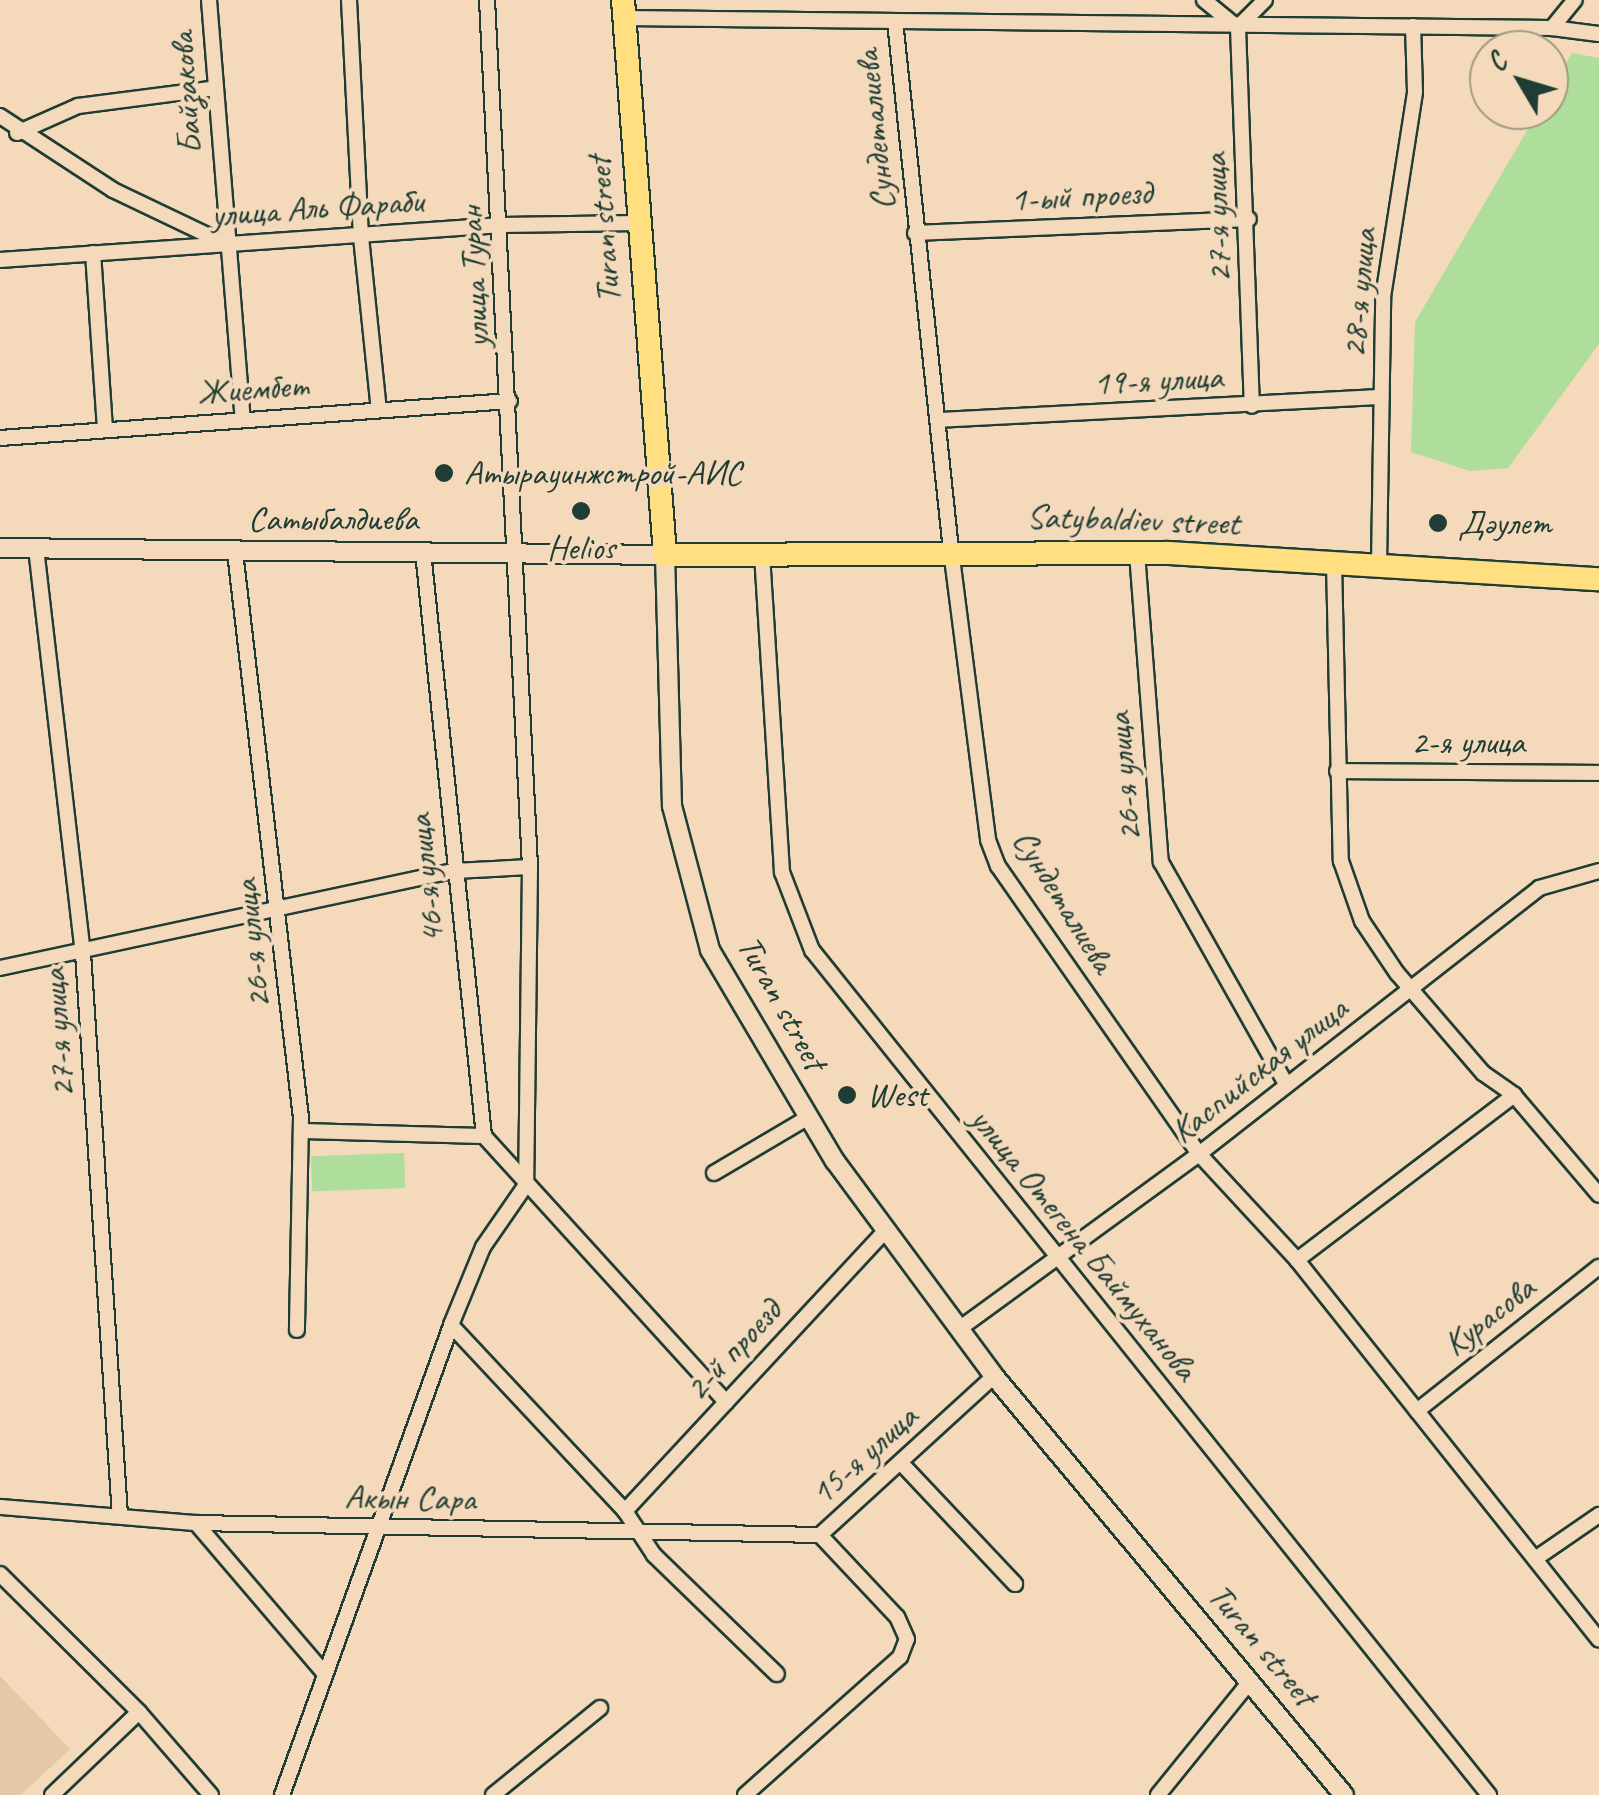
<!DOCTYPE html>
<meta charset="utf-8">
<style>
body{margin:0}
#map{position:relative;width:1599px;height:1795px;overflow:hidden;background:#f4d9bb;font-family:Caveat,sans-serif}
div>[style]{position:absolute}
.built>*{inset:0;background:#e3c9a8}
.green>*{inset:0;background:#afdd9c;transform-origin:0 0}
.roads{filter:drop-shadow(2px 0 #1f3d34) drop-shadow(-2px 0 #1f3d34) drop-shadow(0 2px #1f3d34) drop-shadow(0 -2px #1f3d34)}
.minor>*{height:14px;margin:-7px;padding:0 7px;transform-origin:7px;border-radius:7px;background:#f4d9bb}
.tertiary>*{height:18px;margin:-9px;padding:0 9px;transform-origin:9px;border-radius:9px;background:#f4d9bb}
.primary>*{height:22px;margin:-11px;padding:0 11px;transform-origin:11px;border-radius:11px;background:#ffdf80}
.dots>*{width:28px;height:28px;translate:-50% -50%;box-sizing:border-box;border:5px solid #f4d9bb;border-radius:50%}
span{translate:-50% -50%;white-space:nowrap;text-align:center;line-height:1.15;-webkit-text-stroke:8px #f4d9bb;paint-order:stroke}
.street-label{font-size:35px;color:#1f3d34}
.poi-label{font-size:35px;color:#1f3d34}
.left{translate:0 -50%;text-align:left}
.north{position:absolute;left:1469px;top:30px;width:100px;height:100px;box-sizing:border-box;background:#f4d9bb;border:2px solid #9f9b85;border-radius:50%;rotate:308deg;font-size:28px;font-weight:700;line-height:40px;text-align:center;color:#1f3d34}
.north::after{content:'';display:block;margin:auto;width:35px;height:45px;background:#1f3d34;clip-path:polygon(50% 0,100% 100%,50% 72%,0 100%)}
</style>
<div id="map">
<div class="built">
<i style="clip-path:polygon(0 1676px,70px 1749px,21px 1795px,0 1795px)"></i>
</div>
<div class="green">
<i style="clip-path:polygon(1572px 53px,1599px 58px,1599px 344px,1508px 468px,1470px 471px,1411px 452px,1415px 322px,1539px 110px,1549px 110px,1549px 93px)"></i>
<i style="left:404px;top:1153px;width:35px;height:93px;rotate:88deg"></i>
</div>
<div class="roads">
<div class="minor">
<i style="left:209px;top:0;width:421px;rotate:85.4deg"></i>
<i style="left:349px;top:0;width:237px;rotate:87.1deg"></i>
<i style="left:361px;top:237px;width:174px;rotate:84.1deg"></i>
<i style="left:487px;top:0;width:868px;rotate:87.16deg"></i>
<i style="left:530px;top:867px;width:318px;rotate:90.7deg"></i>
<i style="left:1204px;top:0;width:43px;rotate:39.3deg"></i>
<i style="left:624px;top:18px;width:928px;rotate:0.62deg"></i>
<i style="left:1552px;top:28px;width:47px;rotate:7.3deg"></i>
<i style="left:895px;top:21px;width:532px;rotate:83.96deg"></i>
<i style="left:951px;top:550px;width:292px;rotate:82.7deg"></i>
<i style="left:988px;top:840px;width:28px;rotate:69deg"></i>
<i style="left:998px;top:866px;width:351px;rotate:55.1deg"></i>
<i style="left:1199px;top:1154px;width:144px;rotate:47.2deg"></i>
<i style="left:1297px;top:1260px;width:485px;rotate:51.5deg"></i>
<i style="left:1238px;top:27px;width:379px;rotate:87.9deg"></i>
<i style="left:1238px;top:27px;width:38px;rotate:-45deg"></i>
<i style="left:1552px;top:28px;width:36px;rotate:-51deg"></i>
<i style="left:0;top:116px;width:135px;rotate:33.2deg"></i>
<i style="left:113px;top:190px;width:123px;rotate:25.5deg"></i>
<i style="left:17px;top:133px;width:67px;rotate:-23.9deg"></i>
<i style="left:78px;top:106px;width:139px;rotate:-7.4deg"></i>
<i style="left:915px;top:233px;width:334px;rotate:-2.4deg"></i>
<i style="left:93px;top:253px;width:177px;rotate:86.1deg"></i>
<i style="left:0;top:260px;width:503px;rotate:-3.99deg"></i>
<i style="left:502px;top:225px;width:136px;rotate:-0.8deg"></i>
<i style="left:938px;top:420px;width:444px;rotate:-3deg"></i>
<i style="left:0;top:438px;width:511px;rotate:-4.15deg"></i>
<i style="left:36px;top:548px;width:408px;rotate:83.4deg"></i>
<i style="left:83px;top:953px;width:564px;rotate:86.24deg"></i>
<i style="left:235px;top:552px;width:570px;rotate:83.35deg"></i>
<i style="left:301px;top:1118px;width:212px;rotate:91.1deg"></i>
<i style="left:423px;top:552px;width:587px;rotate:84.04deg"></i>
<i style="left:484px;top:1136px;width:360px;rotate:47.7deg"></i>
<i style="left:1137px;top:553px;width:310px;rotate:85.6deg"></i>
<i style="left:1161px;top:862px;width:255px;rotate:60.6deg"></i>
<i style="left:762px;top:554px;width:319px;rotate:86.4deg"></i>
<i style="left:782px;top:872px;width:84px;rotate:69deg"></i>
<i style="left:812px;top:950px;width:1083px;rotate:51.3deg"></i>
<i style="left:1334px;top:563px;width:298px;rotate:88.7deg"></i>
<i style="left:1341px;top:861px;width:64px;rotate:70.7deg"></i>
<i style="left:1362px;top:921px;width:63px;rotate:56.1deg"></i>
<i style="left:1397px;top:973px;width:132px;rotate:49.3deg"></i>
<i style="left:1483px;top:1073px;width:38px;rotate:35deg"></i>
<i style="left:1514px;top:1095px;width:131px;rotate:49.6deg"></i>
<i style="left:1379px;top:566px;width:269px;rotate:-89.1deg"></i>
<i style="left:1383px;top:297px;width:207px;rotate:-81.1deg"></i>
<i style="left:1415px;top:92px;width:66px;rotate:-91.7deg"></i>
<i style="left:1337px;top:771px;width:262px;rotate:0.4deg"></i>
<i style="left:0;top:968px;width:464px;rotate:-12.1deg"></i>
<i style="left:454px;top:871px;width:76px;rotate:-3deg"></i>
<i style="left:301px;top:1131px;width:183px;rotate:1.6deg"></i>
<i style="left:714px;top:1173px;width:108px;rotate:-30.6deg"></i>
<i style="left:1297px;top:1260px;width:273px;rotate:-37.2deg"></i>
<i style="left:451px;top:1325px;width:255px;rotate:46.9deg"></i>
<i style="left:625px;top:1511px;width:53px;rotate:56.6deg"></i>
<i style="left:654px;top:1555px;width:171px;rotate:44.1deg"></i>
<i style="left:959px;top:1329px;width:297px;rotate:-36.1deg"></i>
<i style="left:1199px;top:1154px;width:432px;rotate:-38deg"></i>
<i style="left:1539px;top:888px;width:62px;rotate:-15.8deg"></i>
<i style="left:1417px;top:1411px;width:232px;rotate:-38.4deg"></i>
<i style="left:902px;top:1464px;width:165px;rotate:46.7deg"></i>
<i style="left:0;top:1507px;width:197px;rotate:4.7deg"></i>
<i style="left:196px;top:1523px;width:624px;rotate:1.1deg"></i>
<i style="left:625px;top:1511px;width:384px;rotate:-47.1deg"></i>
<i style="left:196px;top:1523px;width:199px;rotate:49.5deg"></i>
<i style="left:1535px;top:1559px;width:78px;rotate:-34.5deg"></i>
<i style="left:0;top:1574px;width:196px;rotate:44.8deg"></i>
<i style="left:139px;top:1712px;width:110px;rotate:49.1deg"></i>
<i style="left:52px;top:1795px;width:120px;rotate:-43.7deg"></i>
<i style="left:282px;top:1795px;width:499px;rotate:-70.2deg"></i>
<i style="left:451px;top:1325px;width:84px;rotate:-67.7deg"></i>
<i style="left:483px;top:1247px;width:75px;rotate:-55.3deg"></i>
<i style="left:493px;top:1795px;width:138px;rotate:-39.1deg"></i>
<i style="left:745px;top:1795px;width:208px;rotate:-41.7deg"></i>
<i style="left:900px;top:1657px;width:19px;rotate:-69deg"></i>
<i style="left:907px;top:1639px;width:24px;rotate:-114deg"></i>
<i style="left:897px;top:1617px;width:112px;rotate:-133.2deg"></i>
<i style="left:820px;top:1535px;width:236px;rotate:-42.4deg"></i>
<i style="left:1158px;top:1795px;width:143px;rotate:-51deg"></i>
</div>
<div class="tertiary">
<i style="left:0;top:548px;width:665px;rotate:0.6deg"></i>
<i style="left:665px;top:555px;width:251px;rotate:88.4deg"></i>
<i style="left:672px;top:806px;width:149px;rotate:75.2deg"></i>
<i style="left:710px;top:950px;width:245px;rotate:59.4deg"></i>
<i style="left:835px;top:1161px;width:267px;rotate:53.5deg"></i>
<i style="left:994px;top:1376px;width:546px;rotate:50.13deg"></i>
</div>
<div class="primary">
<i style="left:623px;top:0;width:557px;rotate:85.67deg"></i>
<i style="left:665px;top:555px;width:503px;rotate:-0.23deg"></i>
<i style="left:1168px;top:553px;width:432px;rotate:3.5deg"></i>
</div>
</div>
<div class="dots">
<i style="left:444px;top:473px;background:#1f3d34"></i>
<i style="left:581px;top:511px;background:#1f3d34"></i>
<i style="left:1438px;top:523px;background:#1f3d34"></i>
<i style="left:847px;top:1095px;background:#1f3d34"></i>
</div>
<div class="street-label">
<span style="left:186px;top:93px;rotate:-94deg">Байзакова</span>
<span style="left:875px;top:130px;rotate:-96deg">Сундеталиева</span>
<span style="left:1081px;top:196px;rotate:-3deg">1-ый проезд</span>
<span style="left:317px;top:208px;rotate:-4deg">улица Аль Фараби</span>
<span style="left:1217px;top:218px;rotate:-92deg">27-я улица</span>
<span style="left:604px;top:230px;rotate:-94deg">Turan street</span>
<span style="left:474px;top:277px;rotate:-93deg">улица Туран</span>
<span style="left:1359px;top:293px;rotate:-85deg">28-я улица</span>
<span style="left:1158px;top:380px;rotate:-3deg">19-я улица</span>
<span style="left:253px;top:389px;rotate:-4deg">Жиембет</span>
<span style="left:333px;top:519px">Сатыбалдиева</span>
<span style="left:1133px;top:520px;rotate:2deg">Satybaldiev street</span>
<span style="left:1468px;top:742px">2-я улица</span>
<span style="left:1124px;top:777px;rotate:-95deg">26-я улица</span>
<span style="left:426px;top:879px;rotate:-96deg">46-я улица</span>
<span style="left:1064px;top:901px;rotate:58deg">Сундеталиева</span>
<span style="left:252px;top:944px;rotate:-96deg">26-я улица</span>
<span style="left:782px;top:1003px;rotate:61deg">Turan street</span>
<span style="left:58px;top:1033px;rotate:-94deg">27-я улица</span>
<span style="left:1259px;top:1070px;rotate:-38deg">Каспийская улица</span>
<span style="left:1084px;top:1244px;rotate:51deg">улица Отегена Баймуханова</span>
<span style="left:1489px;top:1316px;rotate:-38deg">Курасова</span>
<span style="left:733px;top:1350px;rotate:-47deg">2-й проезд</span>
<span style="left:864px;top:1455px;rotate:-42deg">15-я улица</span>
<span style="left:410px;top:1498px;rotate:1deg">Акын Сара</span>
<span style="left:1262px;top:1645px;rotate:50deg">Turan street</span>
</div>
<div class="poi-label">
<span class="left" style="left:464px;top:473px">Атырауинжстрой-АИС</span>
<span class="left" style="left:1458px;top:523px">Дәулет</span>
<span style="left:581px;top:548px">Helios</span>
<span class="left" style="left:867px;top:1095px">West</span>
</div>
<div class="north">С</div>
</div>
